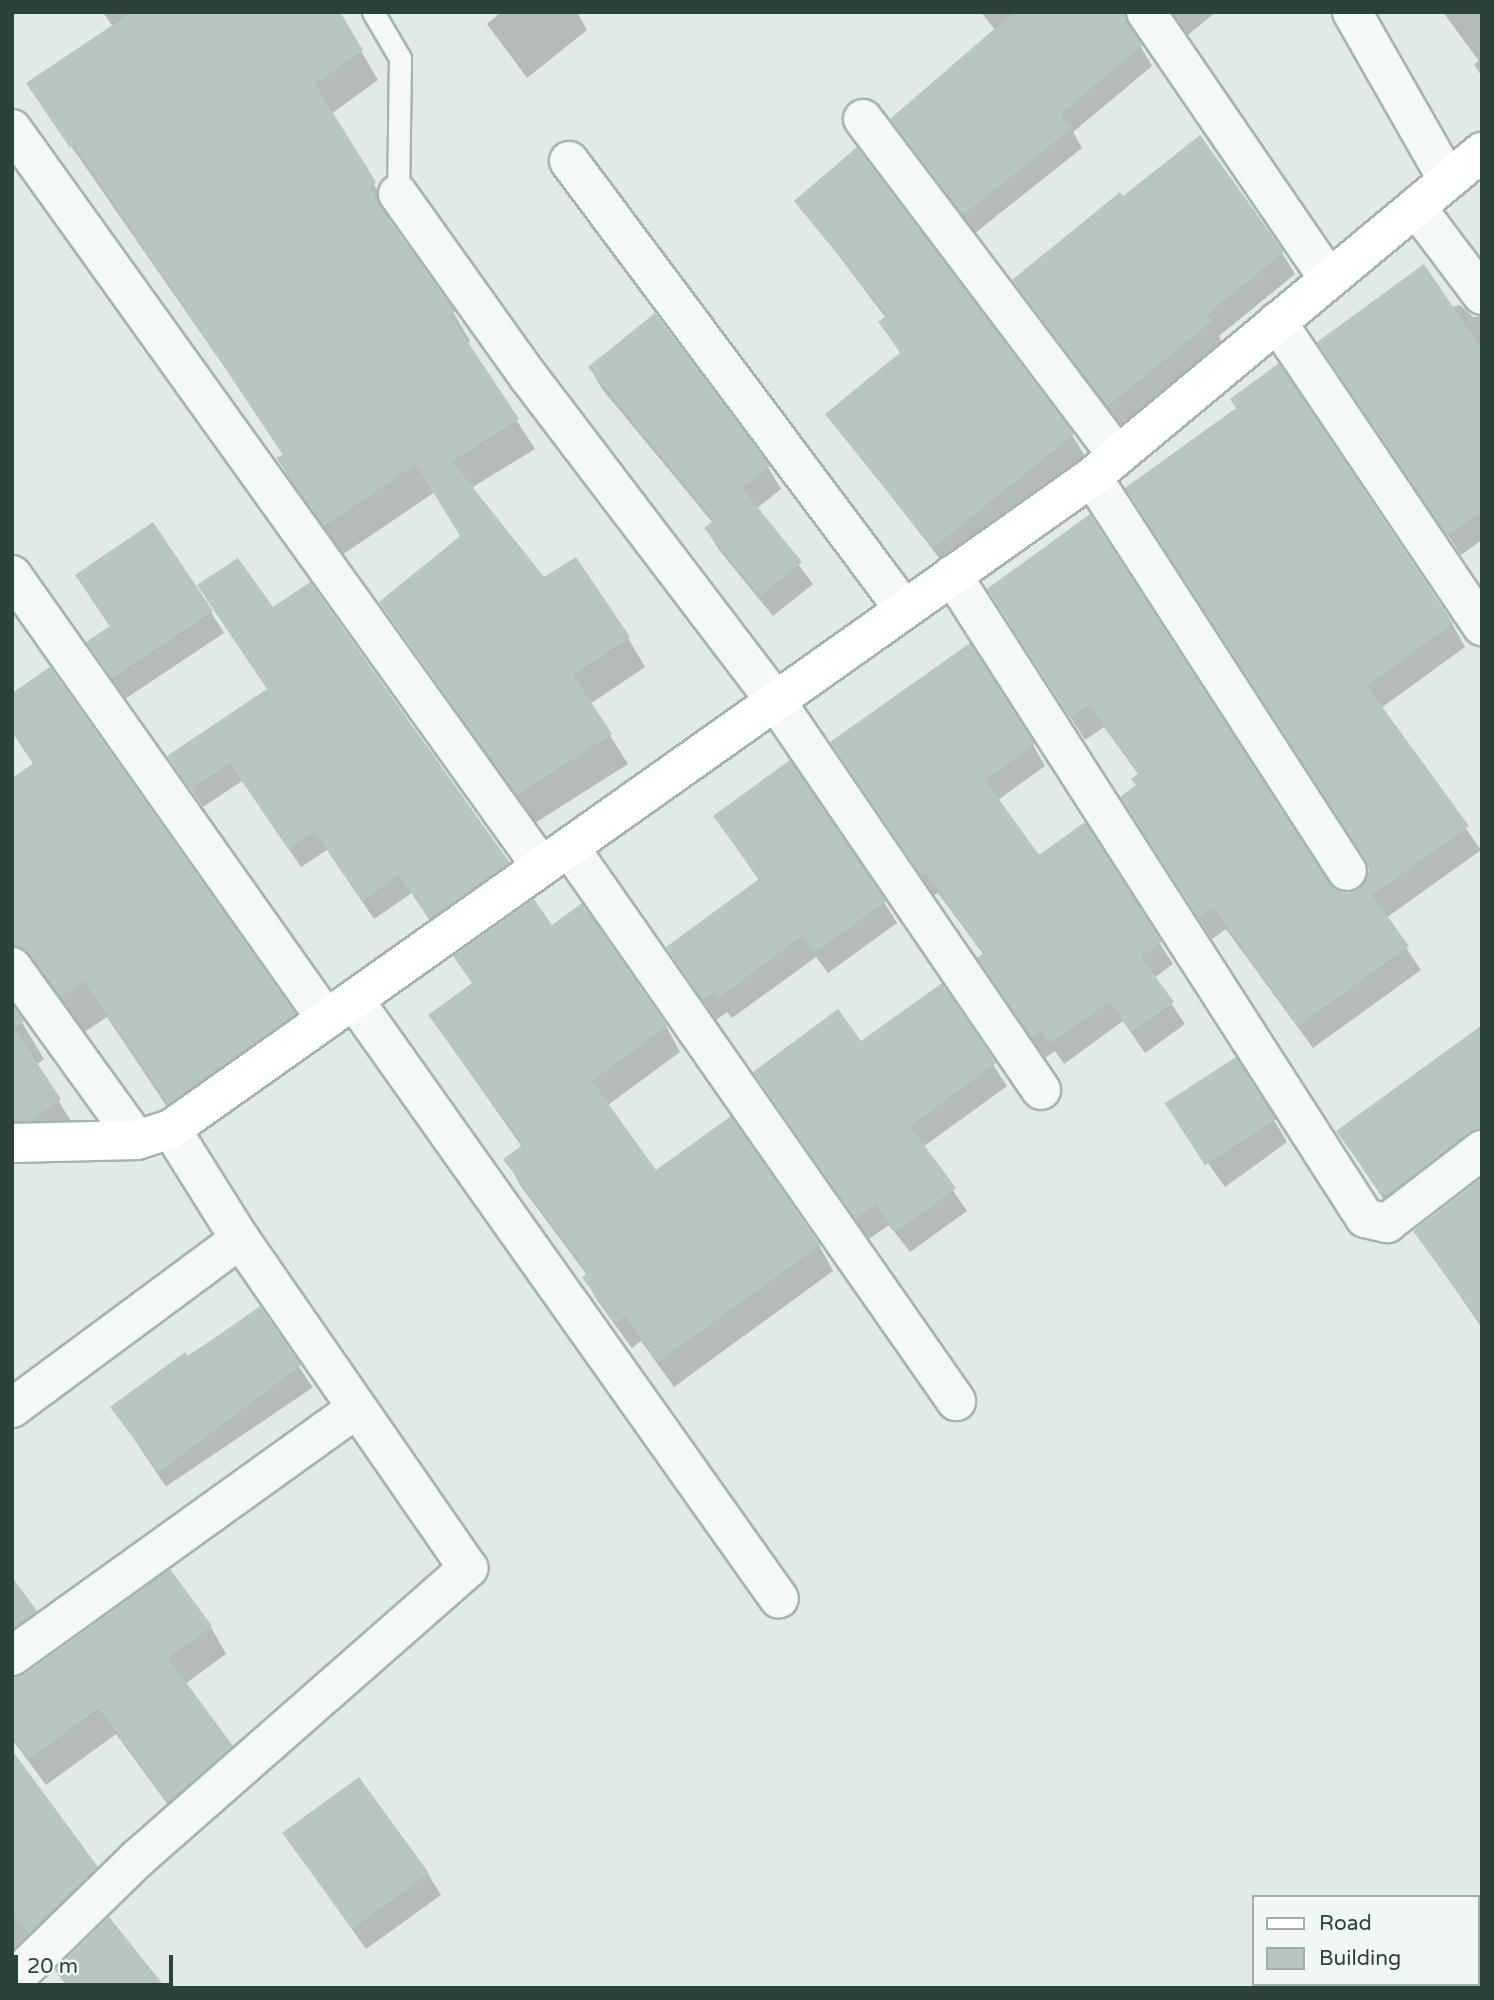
<!DOCTYPE html>
<style>
body{margin:0}
#map{position:relative;width:1494px;height:2000px;overflow:hidden;background:#e1eae8;font-family:"Varela Round",sans-serif}
div>[style]{position:absolute}
.shadow>*{inset:0;background:#0003;transform-origin:0 0}
.building>*{inset:0;background:#b8c6c3;transform-origin:0 0}
.roads{filter:drop-shadow(2px 0 #a6b4b1) drop-shadow(-2px 0 #a6b4b1) drop-shadow(0 2px #a6b4b1) drop-shadow(0 -2px #a6b4b1)}
.lane>*{height:21px;margin:-10.5px;padding:0 10.5px;transform-origin:10.5px;border-radius:10.5px;background:#f4f8f7}
.street>*{height:38px;margin:-19px;padding:0 19px;transform-origin:19px;border-radius:19px;background:#f4f8f7}
.secondary>*{height:38px;margin:-19px;padding:0 19px;transform-origin:19px;border-radius:19px;background:#fff}
span{translate:-50% -50%;white-space:nowrap;text-align:center;line-height:1.15;-webkit-text-stroke:5px #f1f7f5;paint-order:stroke}
.frame{position:absolute;inset:0;border:14px solid #2a413c;pointer-events:none}
.legend{position:absolute;left:1252px;top:1895px;width:228px;height:91px;box-sizing:border-box;background:#f1f7f5;border:2px solid #a1aeab;margin:0;padding:9px 12px;list-style:none;font-size:21px;color:#2a413c}
.legend li{display:flex;align-items:center;gap:14px;height:35px}
.legend b{width:35px;border:2px solid #a1aeab}
.scale{position:absolute;left:14px;top:1955px;width:159px;height:32px;box-sizing:border-box;border:4px solid #2a413c;border-top:0;padding-left:9px;font-size:21px;line-height:24px;white-space:nowrap;color:#2a413c;-webkit-text-stroke:5px #f1f7f5;paint-order:stroke}
</style>
<div id="map">
<div class="shadow">
<i style="clip-path:polygon(103px 12px,338px 12px,378px 80px,331px 114px,391px 213px,389px 222px,453px 312px,470px 341px,467px 344px,535px 449px,471px 488px,544px 580px,628px 638px,645px 667px,590px 704px,628px 764px,535px 823px,381px 603px,462px 537px,435px 492px,342px 555px,295px 488px,278px 459px,283px 455px,223px 365px,28px 84px,113px 27px)"></i>
<i style="clip-path:polygon(501px 12px,577px 12px,587px 30px,527px 78px,487px 24px)"></i>
<i style="clip-path:polygon(981px 12px,1159px 12px,1144px 13px,1134px 35px,1152px 66px,1073px 132px,1082px 148px,975px 233px,892px 119px,995px 30px)"></i>
<i style="clip-path:polygon(1169px 12px,1216px 12px,1188px 35px)"></i>
<i style="clip-path:polygon(1443px 12px,1482px 12px,1482px 77px,1474px 64px,1479px 61px)"></i>
<i style="clip-path:polygon(1123px 199px,1282px 253px,1295px 274px,1219px 336px,1223px 344px,1121px 427px,1014px 280px)"></i>
<i style="clip-path:polygon(797px 201px,1072px 435px,1085px 456px,947px 568px,828px 415px,901px 354px,880px 323px,886px 318px)"></i>
<i style="clip-path:polygon(1460px 305px,1473px 317px,1482px 316px,1482px 540px,1461px 555px,1319px 342px)"></i>
<i style="clip-path:polygon(590px 368px,768px 467px,781px 489px,756px 509px,813px 584px,773px 616px,719px 550px,706px 529px,713px 523px,602px 389px)"></i>
<i style="clip-path:polygon(1141px 512px,1452px 624px,1465px 647px,1381px 708px,1481px 850px,1386px 918px,1421px 970px,1313px 1048px,1226px 929px,1212px 939px,1136px 820px,1139px 775px,1104px 727px,1085px 740px,1003px 613px,1327px 884px,1347px 895px,1361px 890px,1371px 871px,1368px 863px)"></i>
<i style="clip-path:polygon(90px 597px,211px 612px,224px 633px,125px 699px,89px 643px,111px 628px)"></i>
<i style="clip-path:polygon(272px 610px,508px 864px,519px 883px,441px 938px,412px 893px,374px 919px,327px 850px,301px 867px,242px 781px,203px 807px,169px 757px,268px 690px)"></i>
<i style="clip-path:polygon(12px 696px,294px 1015px,316px 1052px,190px 1141px,107px 1017px,83px 1033px,20px 987px,12px 1005px,12px 780px,34px 765px,12px 732px)"></i>
<i style="clip-path:polygon(833px 743px,1033px 745px,1045px 766px,998px 800px,1038px 858px,1084px 825px,1173px 964px,1154px 978px,1185px 1024px,1145px 1053px,1123px 1021px,1064px 1064px,1055px 1051px,1045px 1058px,992px 979px,984px 955px,938px 893px,934px 895px)"></i>
<i style="clip-path:polygon(715px 816px,884px 902px,897px 923px,828px 973px,816px 957px,732px 1018px,727px 1012px,716px 1020px,668px 948px,760px 882px)"></i>
<i style="clip-path:polygon(552px 927px,666px 1026px,680px 1052px,608px 1105px,656px 1172px,819px 1245px,833px 1271px,674px 1387px,641px 1341px,632px 1348px,599px 1303px,584px 1278px,587px 1275px,520px 1185px,506px 1159px,522px 1147px,430px 1016px,473px 985px,456px 956px)"></i>
<i style="clip-path:polygon(941px 986px,1007px 1086px,923px 1147px,967px 1211px,910px 1252px,889px 1225px,869px 1239px,755px 1072px,861px 1043px)"></i>
<i style="clip-path:polygon(12px 1006px,44px 1059px,36px 1065px,81px 1137px,12px 1133px)"></i>
<i style="clip-path:polygon(1482px 1027px,1482px 1166px,1400px 1223px,1338px 1132px)"></i>
<i style="clip-path:polygon(1169px 1108px,1274px 1120px,1287px 1142px,1225px 1187px)"></i>
<i style="clip-path:polygon(1482px 1180px,1482px 1328px,1415px 1231px)"></i>
<i style="left:259px;top:1308px;width:96px;height:177px;rotate:56deg"></i>
<i style="clip-path:polygon(12px 1580px,52px 1639px,12px 1670px)"></i>
<i style="clip-path:polygon(211px 1627px,226px 1654px,185px 1684px,247px 1774px,185px 1828px,116px 1734px,46px 1785px,12px 1739px,12px 1677px)"></i>
<i style="clip-path:polygon(12px 1785px,96px 1868px,115px 1899px,12px 1981px)"></i>
<i style="clip-path:polygon(284px 1833px,428px 1874px,441px 1895px,366px 1949px)"></i>
</div>
<div class="building">
<i style="clip-path:polygon(132px 12px,340px 12px,363px 50px,315px 84px,376px 182px,371px 187px,380px 207px,455px 311px,450px 315px,519px 419px,452px 461px,544px 577px,576px 557px,630px 637px,573px 675px,612px 734px,517px 795px,379px 602px,460px 536px,416px 464px,324px 526px,276px 458px,283px 454px,204px 336px,74px 145px,70px 148px,26px 83px)"></i>
<i style="clip-path:polygon(1014px 12px,1124px 12px,1142px 45px,1061px 114px,1072px 128px,963px 215px,890px 119px)"></i>
<i style="clip-path:polygon(1200px 135px,1284px 252px,1207px 314px,1212px 321px,1108px 406px,1012px 280px,1120px 192px,1123px 196px)"></i>
<i style="clip-path:polygon(857px 147px,1074px 434px,933px 548px,825px 414px,901px 352px,878px 322px,887px 315px,794px 201px)"></i>
<i style="clip-path:polygon(1424px 264px,1482px 350px,1482px 511px,1447px 536px,1317px 342px)"></i>
<i style="clip-path:polygon(655px 313px,770px 466px,742px 488px,802px 562px,760px 596px,704px 528px,714px 520px,588px 367px)"></i>
<i style="clip-path:polygon(1279px 363px,1453px 623px,1367px 686px,1469px 826px,1372px 895px,1409px 946px,1298px 1026px,1214px 908px,1198px 917px,1120px 797px,1136px 785px,1131px 779px,1139px 773px,1089px 705px,1070px 718px,987px 589px,1090px 514px,1329px 883px,1347px 893px,1359px 889px,1369px 871px,1365px 859px,1125px 488px,1236px 408px,1230px 399px)"></i>
<i style="clip-path:polygon(153px 522px,213px 611px,112px 678px,86px 642px,110px 626px,75px 575px)"></i>
<i style="clip-path:polygon(238px 558px,273px 607px,310px 582px,510px 863px,429px 919px,399px 875px,362px 901px,314px 831px,288px 849px,230px 763px,190px 789px,167px 756px,267px 689px,197px 585px)"></i>
<i style="clip-path:polygon(970px 643px,1035px 744px,985px 780px,1039px 855px,1085px 822px,1162px 942px,1141px 957px,1174px 1002px,1132px 1032px,1110px 1001px,1050px 1043px,1041px 1031px,1032px 1038px,977px 958px,984px 953px,925px 872px,921px 875px,830px 742px)"></i>
<i style="clip-path:polygon(50px 667px,296px 1014px,168px 1104px,84px 981px,61px 997px,30px 954px,12px 946px,12px 778px,34px 763px,12px 731px,12px 693px)"></i>
<i style="clip-path:polygon(790px 760px,886px 901px,814px 953px,802px 936px,718px 998px,714px 992px,702px 1000px,666px 947px,759px 879px,713px 816px)"></i>
<i style="clip-path:polygon(534px 899px,552px 925px,582px 903px,667px 1026px,592px 1081px,656px 1170px,731px 1116px,820px 1245px,658px 1362px,625px 1316px,616px 1323px,582px 1277px,588px 1273px,503px 1159px,523px 1145px,428px 1015px,472px 983px,453px 956px)"></i>
<i style="clip-path:polygon(942px 983px,996px 1063px,910px 1126px,956px 1188px,896px 1232px,876px 1204px,855px 1219px,753px 1072px,838px 1009px,861px 1041px)"></i>
<i style="clip-path:polygon(12px 1005px,24px 1021px,14px 1028px,61px 1099px,31px 1121px,12px 1121px)"></i>
<i style="clip-path:polygon(1482px 1025px,1482px 1129px,1469px 1133px,1387px 1195px,1381px 1193px,1336px 1131px)"></i>
<i style="left:1236px;top:1057px;width:74px;height:85px;rotate:57deg"></i>
<i style="clip-path:polygon(1482px 1178px,1482px 1325px,1413px 1231px)"></i>
<i style="clip-path:polygon(260px 1306px,301px 1365px,159px 1472px,110px 1407px,185px 1352px,189px 1357px)"></i>
<i style="clip-path:polygon(170px 1569px,212px 1626px,168px 1658px,233px 1746px,168px 1802px,99px 1708px,29px 1759px,12px 1736px,12px 1678px,25px 1674px)"></i>
<i style="clip-path:polygon(12px 1577px,37px 1611px,12px 1629px)"></i>
<i style="clip-path:polygon(12px 1750px,98px 1867px,29px 1934px,12px 1912px)"></i>
<i style="left:359px;top:1777px;width:119px;height:95px;rotate:54deg"></i>
<i style="clip-path:polygon(109px 1917px,166px 1988px,68px 1988px,55px 1970px)"></i>
</div>
<div class="roads">
<div class="lane">
<i style="left:373px;top:12px;width:53px;rotate:59.6deg"></i>
<i style="left:400px;top:58px;width:136px;rotate:90.8deg"></i>
</div>
<div class="street">
<i style="left:1146px;top:12px;width:324px;rotate:55.6deg"></i>
<i style="left:1352px;top:12px;width:193px;rotate:60.3deg"></i>
<i style="left:863px;top:119px;width:421px;rotate:52.9deg"></i>
<i style="left:12px;top:129px;width:907px;rotate:54.33deg"></i>
<i style="left:569px;top:161px;width:559px;rotate:53.21deg"></i>
<i style="left:398px;top:194px;width:224px;rotate:54.5deg"></i>
<i style="left:528px;top:376px;width:407px;rotate:52.7deg"></i>
<i style="left:775px;top:700px;width:472px;rotate:55.7deg"></i>
<i style="left:1416px;top:207px;width:110px;rotate:53.1deg"></i>
<i style="left:1277px;top:322px;width:367px;rotate:56deg"></i>
<i style="left:1092px;top:477px;width:469px;rotate:57.1deg"></i>
<i style="left:12px;top:575px;width:544px;rotate:54.73deg"></i>
<i style="left:952px;top:575px;width:764px;rotate:57.29deg"></i>
<i style="left:1365px;top:1218px;width:23px;rotate:13deg"></i>
<i style="left:1387px;top:1223px;width:120px;rotate:-37.5deg"></i>
<i style="left:569px;top:847px;width:676px;rotate:55.06deg"></i>
<i style="left:12px;top:967px;width:213px;rotate:54.2deg"></i>
<i style="left:354px;top:1000px;width:734px;rotate:54.64deg"></i>
<i style="left:12px;top:1408px;width:284px;rotate:-36.5deg"></i>
<i style="left:12px;top:1656px;width:425px;rotate:-35.7deg"></i>
<i style="left:12px;top:1981px;width:175px;rotate:-44.3deg"></i>
<i style="left:137px;top:1859px;width:441px;rotate:-41.3deg"></i>
<i style="left:468px;top:1568px;width:400px;rotate:-124.7deg"></i>
<i style="left:240px;top:1239px;width:130px;rotate:-122.1deg"></i>
</div>
<div class="secondary">
<i style="left:12px;top:1143px;width:125px;rotate:-1.4deg"></i>
<i style="left:137px;top:1140px;width:36px;rotate:-18deg"></i>
<i style="left:171px;top:1129px;width:1128px;rotate:-35.3deg"></i>
<i style="left:1092px;top:477px;width:508px;rotate:-39.81deg"></i>
</div>
</div>
<div class="frame"></div>
<ul class="legend">
<li><b style="height:9px;background:#fff"></b>Road</li>
<li><b style="height:19px;background:#b8c6c3"></b>Building</li>
</ul>
<div class="scale">20 m</div>
</div>
